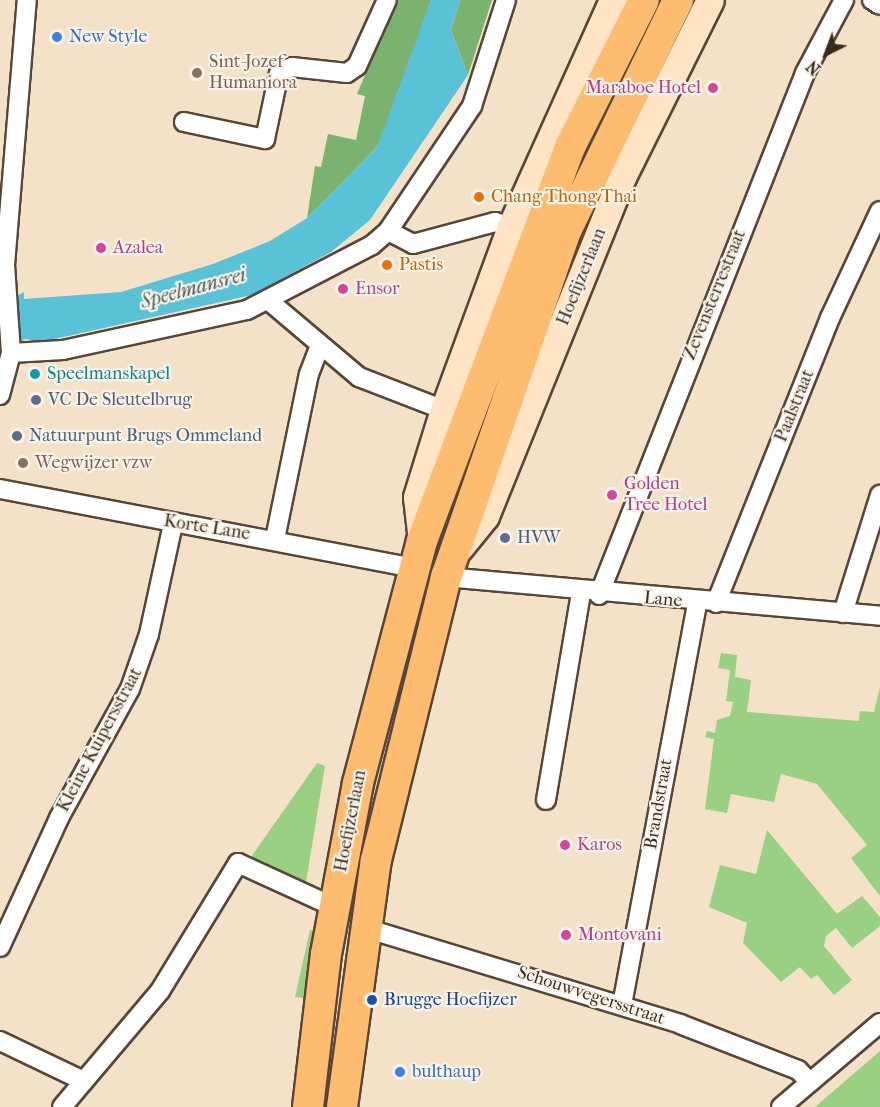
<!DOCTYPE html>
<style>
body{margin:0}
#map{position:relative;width:880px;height:1107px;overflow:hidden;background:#f4e2c8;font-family:"IM FELL French Canon",serif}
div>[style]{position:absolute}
.green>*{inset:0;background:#9ad082}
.forest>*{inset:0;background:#7bb270}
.water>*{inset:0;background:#5ac2d7}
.roads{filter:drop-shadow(2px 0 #574638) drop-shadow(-2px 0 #574638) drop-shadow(0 2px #574638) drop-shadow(0 -2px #574638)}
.minor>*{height:18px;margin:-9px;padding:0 9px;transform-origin:9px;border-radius:9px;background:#fff}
.secondary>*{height:27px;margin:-13.5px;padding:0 13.5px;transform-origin:13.5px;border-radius:13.5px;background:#ffe4c6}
.primary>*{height:30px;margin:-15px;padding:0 15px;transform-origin:15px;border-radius:15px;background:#febc70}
.dots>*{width:16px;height:16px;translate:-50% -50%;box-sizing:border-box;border:3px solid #f7f3e8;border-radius:50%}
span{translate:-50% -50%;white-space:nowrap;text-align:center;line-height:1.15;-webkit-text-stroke:4.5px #f7f3e8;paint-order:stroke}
.shop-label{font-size:18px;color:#366cbe}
.left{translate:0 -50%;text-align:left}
.education-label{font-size:18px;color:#785e54}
.hotel-label{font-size:18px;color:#b23c85}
.right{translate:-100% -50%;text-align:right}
.food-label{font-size:18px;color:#c56008}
.street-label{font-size:18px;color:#3b2a1e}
.culture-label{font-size:18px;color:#0d838f}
.service-label{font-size:18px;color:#4e5e75}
.transit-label{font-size:18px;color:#164399}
.water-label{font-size:20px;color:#445856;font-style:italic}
.north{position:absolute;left:796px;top:24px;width:60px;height:60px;-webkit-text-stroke:4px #f7f3e8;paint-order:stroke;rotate:222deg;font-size:16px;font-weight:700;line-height:24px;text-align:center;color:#3b2a1e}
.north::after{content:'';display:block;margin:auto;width:21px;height:27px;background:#3b2a1e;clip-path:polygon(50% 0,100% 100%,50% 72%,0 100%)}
</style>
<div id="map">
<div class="green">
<i style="clip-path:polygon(721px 653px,737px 655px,735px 677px,751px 680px,747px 712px,859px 721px,860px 711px,874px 712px,880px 687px,880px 896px,851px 858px,867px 845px,817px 784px,781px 774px,774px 802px,731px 794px,727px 813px,705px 809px,714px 739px,705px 737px,707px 731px,715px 733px,717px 720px,730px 716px,733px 702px,726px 701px,730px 670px,718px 668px)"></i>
<i style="clip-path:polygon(317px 763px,325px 766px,305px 888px,249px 860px)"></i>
<i style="clip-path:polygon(767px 830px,837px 914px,862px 896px,880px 917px,880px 926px,852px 948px,836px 928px,826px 936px,824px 946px,852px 980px,834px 995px,817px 975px,811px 979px,800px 967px,781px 982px,743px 943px,747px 923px,709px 907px,720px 865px,756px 874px)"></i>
<i style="clip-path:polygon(310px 930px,315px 931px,307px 990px,305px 998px,295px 997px)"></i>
<i style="clip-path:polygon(880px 1051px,880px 1107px,815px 1107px)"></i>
</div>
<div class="forest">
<i style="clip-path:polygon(397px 0,431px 0,393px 112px,377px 147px,307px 218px,315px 166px,321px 167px,328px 134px,356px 140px,365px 96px,357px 94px)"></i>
<i style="clip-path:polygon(460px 0,492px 0,468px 75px,451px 30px)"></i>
</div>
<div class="water">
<i style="clip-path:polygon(431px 0,460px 0,451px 30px,468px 75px,370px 220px,331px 252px,252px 295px,41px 342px,26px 339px,0 349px,0 305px,24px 292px,24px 299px,121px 292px,213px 264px,270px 241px,307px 218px,377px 147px)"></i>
</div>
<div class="roads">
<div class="minor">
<i style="left:872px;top:0;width:9px;rotate:32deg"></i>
<i style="left:184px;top:122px;width:83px;rotate:11.9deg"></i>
<i style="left:265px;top:139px;width:67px;rotate:-78deg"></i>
<i style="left:279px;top:73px;width:14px;rotate:-25deg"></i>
<i style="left:292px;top:67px;width:55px;rotate:6.2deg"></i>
<i style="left:347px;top:73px;width:12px;rotate:-35deg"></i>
<i style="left:357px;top:66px;width:72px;rotate:-65.6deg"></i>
<i style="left:388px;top:231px;width:28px;rotate:27deg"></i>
<i style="left:413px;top:244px;width:85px;rotate:-15deg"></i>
<i style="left:495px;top:222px;width:17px;rotate:17deg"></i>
<i style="left:269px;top:301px;width:118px;rotate:40.2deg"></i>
<i style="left:359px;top:377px;width:91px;rotate:21.2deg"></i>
<i style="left:11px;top:353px;width:52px;rotate:-3.3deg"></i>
<i style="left:63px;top:350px;width:188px;rotate:-12.3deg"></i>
<i style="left:247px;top:310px;width:141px;rotate:-27.5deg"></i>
<i style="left:372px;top:245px;width:21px;rotate:-41deg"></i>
<i style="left:388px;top:231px;width:151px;rotate:-56.1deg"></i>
<i style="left:472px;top:106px;width:111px;rotate:-72.2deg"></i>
<i style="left:0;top:395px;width:43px;rotate:-75.3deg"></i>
<i style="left:11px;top:353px;width:88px;rotate:-93.9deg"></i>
<i style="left:5px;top:265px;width:266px;rotate:-85.3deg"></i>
<i style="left:0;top:489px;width:421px;rotate:10.8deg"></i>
<i style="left:275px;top:539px;width:168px;rotate:-78.4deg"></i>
<i style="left:309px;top:374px;width:30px;rotate:-69deg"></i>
<i style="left:446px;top:577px;width:436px;rotate:5.1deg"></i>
<i style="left:599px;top:595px;width:561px;rotate:-68.46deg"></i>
<i style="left:805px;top:73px;width:83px;rotate:-61.9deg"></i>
<i style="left:716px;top:603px;width:307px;rotate:-68.2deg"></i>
<i style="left:830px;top:318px;width:118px;rotate:-65deg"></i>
<i style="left:843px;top:613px;width:124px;rotate:-72.6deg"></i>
<i style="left:546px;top:800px;width:210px;rotate:-80.4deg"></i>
<i style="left:365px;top:928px;width:329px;rotate:16.9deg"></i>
<i style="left:680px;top:1024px;width:127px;rotate:21.3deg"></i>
<i style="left:798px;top:1070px;width:17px;rotate:45deg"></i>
<i style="left:0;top:947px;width:142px;rotate:-65.4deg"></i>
<i style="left:59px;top:818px;width:147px;rotate:-61.2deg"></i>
<i style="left:130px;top:689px;width:58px;rotate:-70.9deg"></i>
<i style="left:149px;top:634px;width:113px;rotate:-77.7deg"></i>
<i style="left:622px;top:1005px;width:409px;rotate:-79.4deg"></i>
<i style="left:0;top:1041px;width:93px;rotate:25.5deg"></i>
<i style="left:62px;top:1107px;width:152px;rotate:-49.8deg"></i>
<i style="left:160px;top:991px;width:150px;rotate:-58.6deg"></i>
<i style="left:238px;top:863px;width:106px;rotate:24.6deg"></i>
<i style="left:781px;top:1107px;width:130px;rotate:-40.3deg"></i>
</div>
<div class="secondary">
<i style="left:422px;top:541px;width:44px;rotate:-96.5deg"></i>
<i style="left:417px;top:497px;width:91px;rotate:-72.8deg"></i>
<i style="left:444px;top:410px;width:195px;rotate:-69.9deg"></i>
<i style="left:511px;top:227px;width:249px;rotate:-65.8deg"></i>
<i style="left:459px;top:548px;width:41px;rotate:-50.9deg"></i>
<i style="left:485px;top:516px;width:368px;rotate:-68deg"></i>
<i style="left:623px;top:175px;width:195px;rotate:-63.6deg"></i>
</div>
<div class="primary">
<i style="left:308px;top:1107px;width:154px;rotate:-83.3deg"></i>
<i style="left:326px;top:954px;width:174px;rotate:-79.4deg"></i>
<i style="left:358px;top:783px;width:250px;rotate:-75.2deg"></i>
<i style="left:422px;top:541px;width:423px;rotate:-69.4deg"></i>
<i style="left:571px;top:145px;width:162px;rotate:-63.3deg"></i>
<i style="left:342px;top:1107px;width:249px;rotate:-82.2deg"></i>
<i style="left:376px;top:860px;width:292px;rotate:-76.1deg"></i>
<i style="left:446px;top:577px;width:366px;rotate:-70.9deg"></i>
<i style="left:566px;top:231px;width:257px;rotate:-64.1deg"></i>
</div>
</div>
<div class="dots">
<i style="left:57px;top:37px;background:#3f7fe0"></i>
<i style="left:197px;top:73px;background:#8d6e63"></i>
<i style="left:713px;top:88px;background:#d1479c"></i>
<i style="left:479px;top:197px;background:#e8710a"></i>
<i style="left:101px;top:248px;background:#d1479c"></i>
<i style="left:387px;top:265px;background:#e8710a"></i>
<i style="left:343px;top:289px;background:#d1479c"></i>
<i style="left:35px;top:374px;background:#0f9aa8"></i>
<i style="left:36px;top:400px;background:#5c6f8a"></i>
<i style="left:17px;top:436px;background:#5c6f8a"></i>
<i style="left:23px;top:463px;background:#8d6e63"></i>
<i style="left:612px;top:495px;background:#d1479c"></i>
<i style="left:505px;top:538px;background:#5c6f8a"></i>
<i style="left:565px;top:845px;background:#d1479c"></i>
<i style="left:566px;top:935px;background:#d1479c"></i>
<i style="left:372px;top:1000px;background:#1a4fb4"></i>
<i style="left:400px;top:1072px;background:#3f7fe0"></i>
</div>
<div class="shop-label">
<span class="left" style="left:69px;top:37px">New Style</span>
<span class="left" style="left:412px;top:1072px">bulthaup</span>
</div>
<div class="education-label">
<span class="left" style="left:209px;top:73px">Sint-Jozef<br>Humaniora</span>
<span class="left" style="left:35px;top:463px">Wegwijzer vzw</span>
</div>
<div class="hotel-label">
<span class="right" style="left:701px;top:88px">Maraboe Hotel</span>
<span class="left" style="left:113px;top:248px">Azalea</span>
<span class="left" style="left:355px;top:289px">Ensor</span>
<span class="left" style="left:624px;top:495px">Golden<br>Tree Hotel</span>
<span class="left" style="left:577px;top:845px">Karos</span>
<span class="left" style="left:578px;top:935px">Montovani</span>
</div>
<div class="food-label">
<span class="left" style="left:491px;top:197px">Chang Thong Thai</span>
<span class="left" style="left:399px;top:265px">Pastis</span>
</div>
<div class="street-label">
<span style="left:582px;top:277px;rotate:-68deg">Hoefijzerlaan</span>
<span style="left:715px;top:295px;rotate:-68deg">Zevensterrestraat</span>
<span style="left:795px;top:406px;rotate:-68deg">Paalstraat</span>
<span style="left:207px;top:528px;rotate:9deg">Korte Lane</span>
<span style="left:663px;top:600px;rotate:5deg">Lane</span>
<span style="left:100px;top:740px;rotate:-62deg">Kleine Kuipersstraat</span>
<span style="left:659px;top:804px;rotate:-80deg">Brandstraat</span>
<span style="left:351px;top:821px;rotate:-79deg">Hoefijzerlaan</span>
<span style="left:591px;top:996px;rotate:18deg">Schouwvegersstraat</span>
</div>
<div class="culture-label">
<span class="left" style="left:47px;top:374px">Speelmanskapel</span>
</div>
<div class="service-label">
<span class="left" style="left:48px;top:400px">VC De Sleutelbrug</span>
<span class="left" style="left:29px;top:436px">Natuurpunt Brugs Ommeland</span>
<span class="left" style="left:517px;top:538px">HVW</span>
</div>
<div class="transit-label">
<span class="left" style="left:384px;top:1000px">Brugge Hoefijzer</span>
</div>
<div class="water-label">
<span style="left:193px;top:288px;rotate:-15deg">Speelmansrei</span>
</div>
<div class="north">N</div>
</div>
